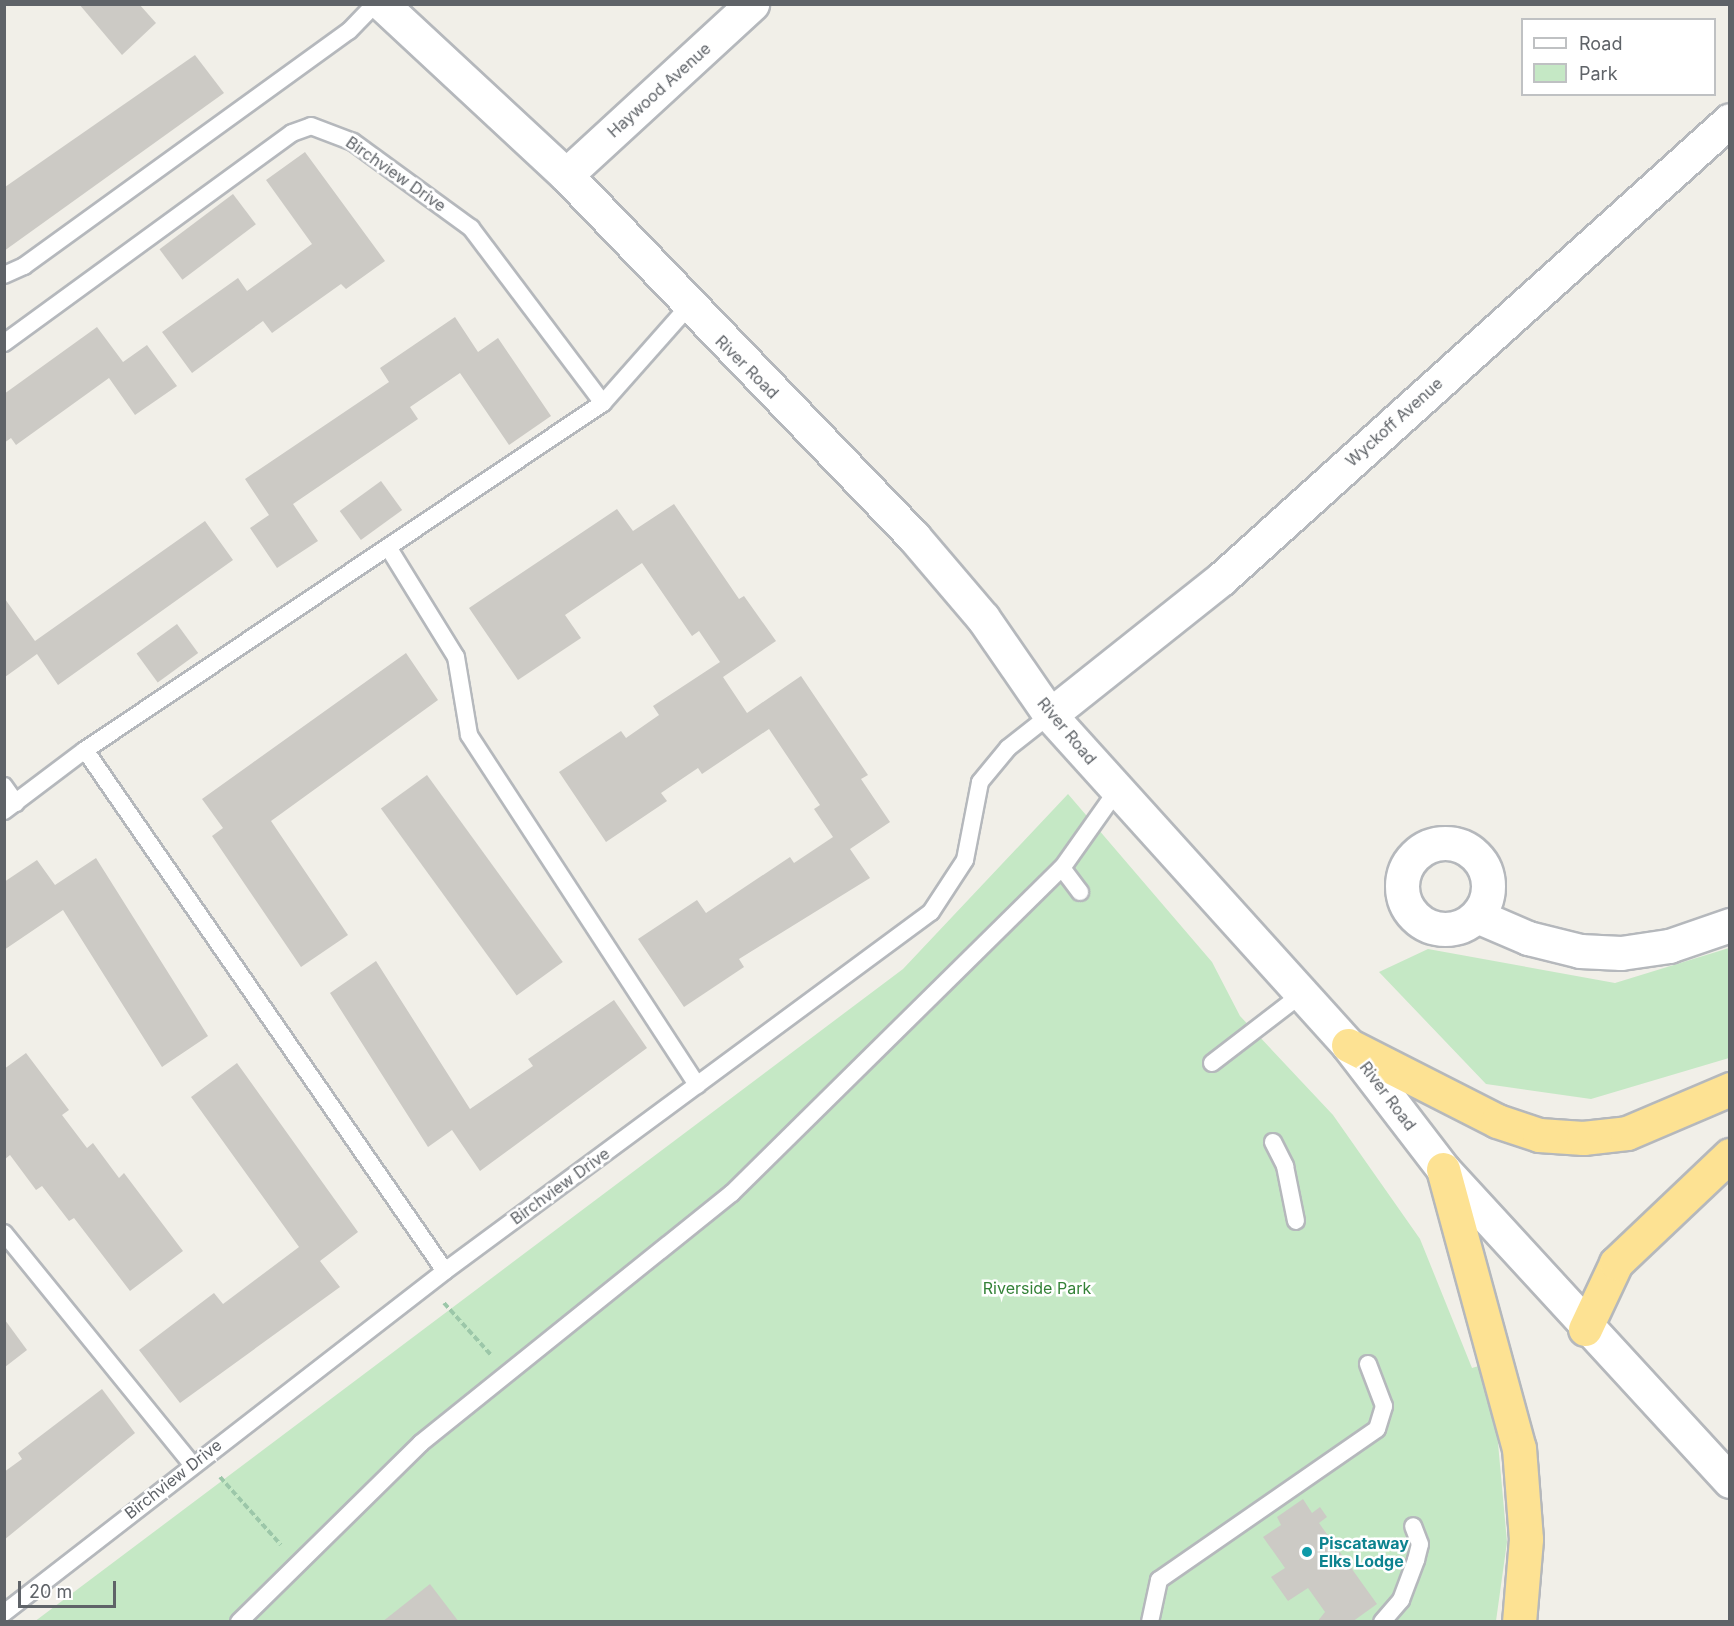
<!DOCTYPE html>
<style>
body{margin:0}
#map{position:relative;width:1734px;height:1626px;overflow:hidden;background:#f1efe8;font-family:Inter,sans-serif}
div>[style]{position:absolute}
.green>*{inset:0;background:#c5e8c5}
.building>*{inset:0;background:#cccac5;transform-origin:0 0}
.path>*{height:4px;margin-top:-2px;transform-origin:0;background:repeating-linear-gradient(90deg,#9cc7a9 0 6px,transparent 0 9px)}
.roads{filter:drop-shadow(2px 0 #b5b8bc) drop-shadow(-2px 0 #b5b8bc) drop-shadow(0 2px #b5b8bc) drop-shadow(0 -2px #b5b8bc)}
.lane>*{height:16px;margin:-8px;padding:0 8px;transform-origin:8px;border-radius:8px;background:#fff}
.street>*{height:33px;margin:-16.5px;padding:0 16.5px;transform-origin:16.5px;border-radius:16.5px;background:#fff}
.street>.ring{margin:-16.5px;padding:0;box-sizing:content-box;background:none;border:33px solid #fff;border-radius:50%}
.secondary>*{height:33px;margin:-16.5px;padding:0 16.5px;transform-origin:16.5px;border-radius:16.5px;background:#fff}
.highway>*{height:33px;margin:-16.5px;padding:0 16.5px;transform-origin:16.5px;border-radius:16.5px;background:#fde293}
.dots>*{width:16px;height:16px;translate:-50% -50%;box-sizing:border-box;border:3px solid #fff;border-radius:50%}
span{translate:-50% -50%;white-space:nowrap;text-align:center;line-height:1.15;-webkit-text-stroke:5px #fff;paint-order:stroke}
.street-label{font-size:16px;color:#5f6368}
.park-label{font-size:16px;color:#348238}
.culture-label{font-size:16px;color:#0d838f;font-weight:700}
.left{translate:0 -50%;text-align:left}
.frame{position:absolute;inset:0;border:6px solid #5f6368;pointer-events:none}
.legend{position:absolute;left:1521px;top:18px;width:195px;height:78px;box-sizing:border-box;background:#fff;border:2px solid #bfc1c3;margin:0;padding:8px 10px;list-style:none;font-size:18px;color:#5f6368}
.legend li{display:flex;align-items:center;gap:12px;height:30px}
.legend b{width:30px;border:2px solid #bfc1c3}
.scale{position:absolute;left:18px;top:1581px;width:98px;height:27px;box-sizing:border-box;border:3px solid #5f6368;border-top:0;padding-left:8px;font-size:18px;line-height:21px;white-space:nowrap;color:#5f6368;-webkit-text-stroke:4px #fff;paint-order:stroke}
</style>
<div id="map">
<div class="green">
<i style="clip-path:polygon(1068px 794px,1212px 962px,1240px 1016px,1333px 1115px,1420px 1239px,1472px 1368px,1482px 1365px,1496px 1421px,1507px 1542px,1496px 1621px,34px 1622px,903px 969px)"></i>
<i style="clip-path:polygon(1729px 948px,1729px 1058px,1591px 1099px,1486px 1084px,1379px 972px,1428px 949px,1615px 983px)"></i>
</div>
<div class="building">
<i style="clip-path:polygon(79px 4px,139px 4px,156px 23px,122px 55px)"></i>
<i style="clip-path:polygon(195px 55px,224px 93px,4px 251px,5px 187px)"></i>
<i style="clip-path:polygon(305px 152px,385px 261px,346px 289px,341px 284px,272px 333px,263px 321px,192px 373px,162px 332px,238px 278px,247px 291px,312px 244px,266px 180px)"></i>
<i style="left:233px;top:194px;width:38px;height:92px;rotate:53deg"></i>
<i style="clip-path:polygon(455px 317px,478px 352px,498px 338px,551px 416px,509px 445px,460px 373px,410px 407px,418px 419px,293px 504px,318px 541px,277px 568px,250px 528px,269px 515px,245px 479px,389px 382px,380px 368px)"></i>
<i style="clip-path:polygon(97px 327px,123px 362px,147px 345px,177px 386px,135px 415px,109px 378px,16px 445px,11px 438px,4px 443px,4px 394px)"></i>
<i style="left:381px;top:481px;width:36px;height:51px;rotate:54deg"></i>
<i style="clip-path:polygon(674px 504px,739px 599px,744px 596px,776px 641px,723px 677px,747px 713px,801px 676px,868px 775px,861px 779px,890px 822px,850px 849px,870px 878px,739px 959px,744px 967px,684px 1007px,638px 939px,697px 900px,706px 913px,790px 857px,794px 863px,833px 837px,814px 809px,820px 805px,769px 729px,702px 774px,698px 768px,661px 793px,667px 801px,606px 842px,559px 772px,621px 731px,626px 738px,659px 715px,653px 706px,720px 662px,699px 631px,692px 636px,642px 563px,565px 615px,581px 638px,518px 680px,469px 608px,617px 509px,633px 531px)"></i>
<i style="clip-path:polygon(205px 521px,233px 560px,58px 685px,37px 654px,5px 677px,5px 599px,35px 641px)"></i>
<i style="left:177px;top:624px;width:36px;height:50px;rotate:54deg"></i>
<i style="clip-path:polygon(406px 653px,438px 700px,271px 821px,348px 935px,301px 967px,212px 836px,223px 828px,202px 799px)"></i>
<i style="left:427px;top:775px;width:231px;height:57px;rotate:54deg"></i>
<i style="clip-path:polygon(96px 858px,208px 1036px,162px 1067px,63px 910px,4px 950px,4px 882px,37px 860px,55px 885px)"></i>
<i style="clip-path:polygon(376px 961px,470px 1109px,533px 1066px,528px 1059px,614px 1000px,647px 1048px,480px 1171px,452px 1130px,428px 1147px,330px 993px)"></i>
<i style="clip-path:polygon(26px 1053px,69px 1110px,62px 1115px,87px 1148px,93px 1143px,119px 1178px,124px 1173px,183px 1251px,130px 1291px,74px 1218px,69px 1221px,42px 1186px,36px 1190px,10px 1155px,4px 1160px,4px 1069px)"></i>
<i style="clip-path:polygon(237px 1063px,358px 1232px,320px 1261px,340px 1287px,180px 1403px,139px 1350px,214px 1293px,223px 1304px,299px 1247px,191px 1097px)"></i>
<i style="clip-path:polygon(5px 1320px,27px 1350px,5px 1367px)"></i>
<i style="clip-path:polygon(102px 1389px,135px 1433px,4px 1540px,4px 1472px,22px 1459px,18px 1453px)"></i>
<i style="clip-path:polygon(1303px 1499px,1312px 1513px,1320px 1507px,1327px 1517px,1319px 1523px,1377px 1604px,1352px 1622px,1317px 1622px,1325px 1612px,1308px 1588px,1288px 1601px,1271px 1577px,1285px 1568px,1263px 1537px,1281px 1525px,1277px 1517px)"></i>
<i style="clip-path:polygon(430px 1584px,459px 1622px,382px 1622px)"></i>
</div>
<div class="path">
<i style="left:444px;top:1303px;width:70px;rotate:47.9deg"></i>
<i style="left:220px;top:1477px;width:91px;rotate:48.1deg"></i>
</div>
<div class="roads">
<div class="lane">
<i style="left:4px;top:275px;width:22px;rotate:-24deg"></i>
<i style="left:24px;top:266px;width:401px;rotate:-35.9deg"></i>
<i style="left:349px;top:31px;width:37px;rotate:-46deg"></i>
<i style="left:4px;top:343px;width:356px;rotate:-36.1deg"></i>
<i style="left:292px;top:133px;width:20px;rotate:-20deg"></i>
<i style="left:311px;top:126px;width:45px;rotate:20.9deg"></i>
<i style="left:353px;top:142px;width:146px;rotate:36.1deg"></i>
<i style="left:471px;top:228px;width:219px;rotate:53deg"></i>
<i style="left:388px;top:547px;width:129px;rotate:58.3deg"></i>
<i style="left:456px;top:657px;width:79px;rotate:80.5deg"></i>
<i style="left:469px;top:735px;width:418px;rotate:56.9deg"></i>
<i style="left:85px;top:750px;width:633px;rotate:55.36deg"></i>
<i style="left:4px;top:786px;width:21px;rotate:55deg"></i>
<i style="left:4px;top:811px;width:101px;rotate:-37deg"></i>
<i style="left:85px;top:750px;width:623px;rotate:-33.82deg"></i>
<i style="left:603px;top:403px;width:128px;rotate:-48.5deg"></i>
<i style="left:1062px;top:868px;width:30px;rotate:53deg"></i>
<i style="left:1212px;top:1063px;width:113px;rotate:-37.5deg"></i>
<i style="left:1273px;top:1142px;width:27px;rotate:63deg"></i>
<i style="left:1285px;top:1166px;width:56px;rotate:78.7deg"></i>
<i style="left:4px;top:1233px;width:298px;rotate:50.9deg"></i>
<i style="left:4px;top:1613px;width:558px;rotate:-37.79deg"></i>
<i style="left:445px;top:1271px;width:604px;rotate:-36.45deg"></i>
<i style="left:931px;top:912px;width:62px;rotate:-56.8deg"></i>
<i style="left:965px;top:860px;width:79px;rotate:-79.1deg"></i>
<i style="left:980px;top:782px;width:44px;rotate:-50.5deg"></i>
<i style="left:1008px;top:748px;width:53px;rotate:-38.2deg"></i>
<i style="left:239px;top:1622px;width:255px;rotate:-44.5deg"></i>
<i style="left:421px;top:1443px;width:399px;rotate:-38.8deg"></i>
<i style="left:732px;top:1193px;width:463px;rotate:-44.6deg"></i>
<i style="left:1062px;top:868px;width:97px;rotate:-54.7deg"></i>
<i style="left:1150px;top:1622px;width:43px;rotate:-77.9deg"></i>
<i style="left:1159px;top:1580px;width:265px;rotate:-34.7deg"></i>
<i style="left:1377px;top:1429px;width:24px;rotate:-73deg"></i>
<i style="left:1384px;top:1406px;width:45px;rotate:-110.9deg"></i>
<i style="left:1382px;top:1622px;width:29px;rotate:-49deg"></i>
<i style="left:1401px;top:1600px;width:43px;rotate:-69.4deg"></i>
<i style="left:1416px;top:1560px;width:16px;rotate:-76deg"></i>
<i style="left:1420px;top:1544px;width:19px;rotate:-111deg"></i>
</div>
<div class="street">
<i style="left:566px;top:175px;width:253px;rotate:-42.6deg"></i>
<i style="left:1050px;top:715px;width:218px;rotate:-38.5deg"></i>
<i style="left:1221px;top:579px;width:685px;rotate:-42.04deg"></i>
<i class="ring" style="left:1402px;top:843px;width:53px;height:53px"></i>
<i style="left:1477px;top:916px;width:56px;rotate:23.3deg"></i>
<i style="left:1528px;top:938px;width:54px;rotate:14deg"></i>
<i style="left:1580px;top:951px;width:41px;rotate:2.8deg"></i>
<i style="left:1621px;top:953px;width:49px;rotate:-8.3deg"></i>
<i style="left:1669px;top:946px;width:65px;rotate:-19deg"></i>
</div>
<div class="secondary">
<i style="left:382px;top:4px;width:251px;rotate:42.9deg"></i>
<i style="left:566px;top:175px;width:502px;rotate:46.13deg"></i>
<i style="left:914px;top:537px;width:106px;rotate:49.6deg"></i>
<i style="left:983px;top:618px;width:118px;rotate:55.4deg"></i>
<i style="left:1050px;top:715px;width:445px;rotate:47.9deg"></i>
<i style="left:1348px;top:1045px;width:156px;rotate:52.5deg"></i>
<i style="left:1443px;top:1169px;width:424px;rotate:47.4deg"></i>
</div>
<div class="highway">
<i style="left:1348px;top:1045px;width:167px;rotate:27deg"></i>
<i style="left:1497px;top:1121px;width:44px;rotate:18.4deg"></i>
<i style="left:1539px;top:1135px;width:44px;rotate:3.9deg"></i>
<i style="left:1583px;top:1138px;width:44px;rotate:-6.5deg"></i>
<i style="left:1627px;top:1133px;width:112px;rotate:-23.1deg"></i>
<i style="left:1443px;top:1169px;width:289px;rotate:74.8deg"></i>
<i style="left:1519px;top:1448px;width:91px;rotate:85.6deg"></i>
<i style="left:1526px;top:1539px;width:83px;rotate:94.8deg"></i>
<i style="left:1585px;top:1329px;width:73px;rotate:-64.8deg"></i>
<i style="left:1616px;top:1263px;width:157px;rotate:-43.5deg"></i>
</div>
</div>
<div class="dots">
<i style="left:1307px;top:1552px;background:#0f9aa8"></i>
</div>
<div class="street-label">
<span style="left:659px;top:90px;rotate:-42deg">Haywood Avenue</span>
<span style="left:396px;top:174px;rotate:35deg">Birchview Drive</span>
<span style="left:747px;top:367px;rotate:45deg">River Road</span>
<span style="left:1394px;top:422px;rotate:-42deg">Wyckoff Avenue</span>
<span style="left:1067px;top:731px;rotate:50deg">River Road</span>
<span style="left:1388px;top:1096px;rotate:53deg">River Road</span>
<span style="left:560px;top:1186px;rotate:-36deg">Birchview Drive</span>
<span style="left:173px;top:1479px;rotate:-38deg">Birchview Drive</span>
</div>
<div class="park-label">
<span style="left:1037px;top:1288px">Riverside Park</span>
</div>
<div class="culture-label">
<span class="left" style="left:1319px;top:1552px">Piscataway<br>Elks Lodge</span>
</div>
<div class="frame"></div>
<ul class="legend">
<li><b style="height:8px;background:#fff"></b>Road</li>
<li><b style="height:16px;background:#c5e8c5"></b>Park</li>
</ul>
<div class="scale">20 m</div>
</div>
